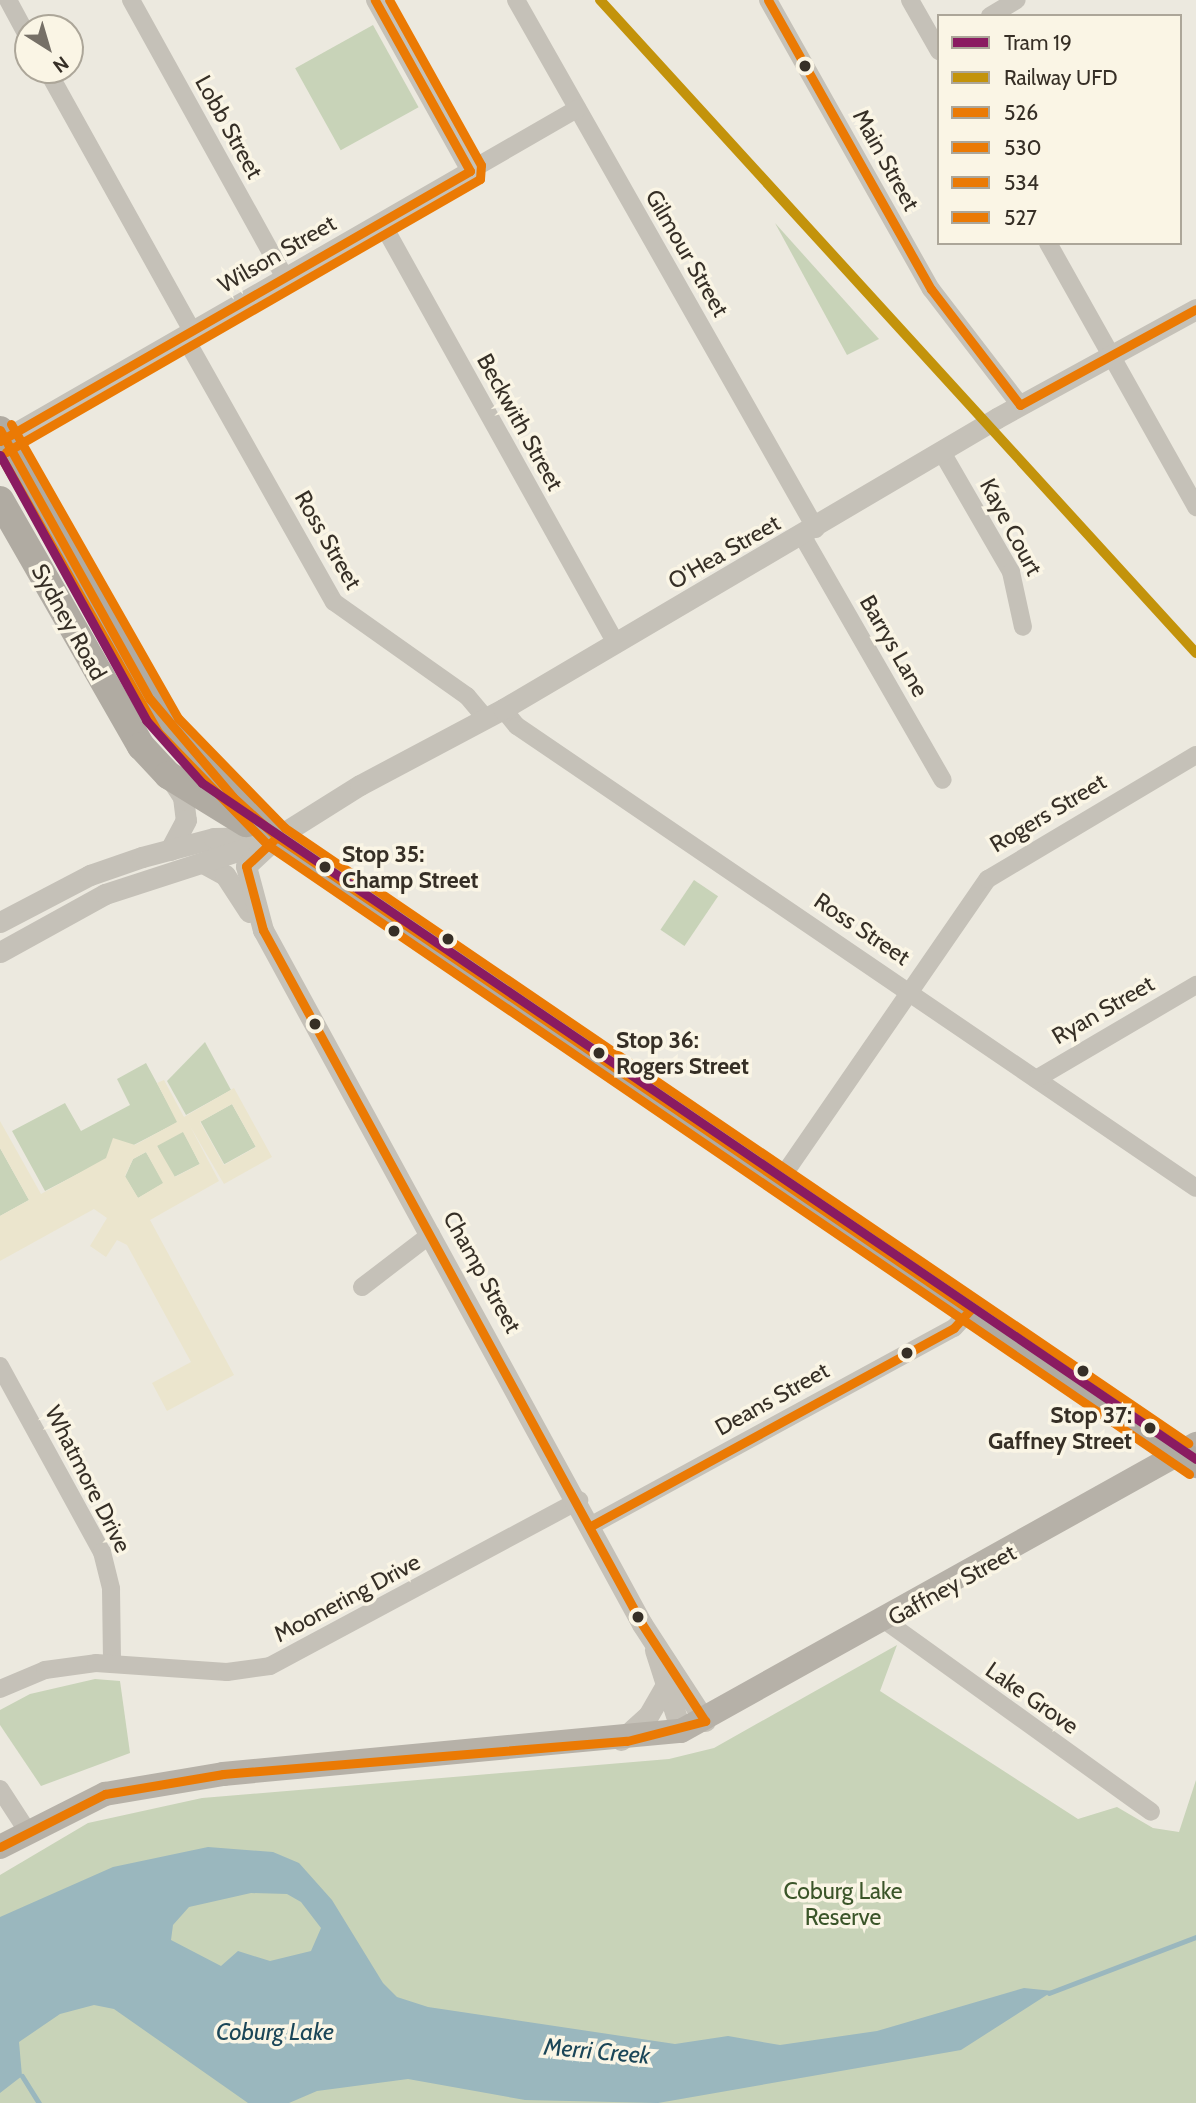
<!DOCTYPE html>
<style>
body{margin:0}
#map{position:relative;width:1196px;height:2103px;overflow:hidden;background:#ece9df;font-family:Cabin,sans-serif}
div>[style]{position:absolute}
.green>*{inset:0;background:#c8d3b8;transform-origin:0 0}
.plaza>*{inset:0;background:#ebe5cd}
.water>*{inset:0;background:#9ab7be}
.stream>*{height:5px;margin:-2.5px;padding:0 2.5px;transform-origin:2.5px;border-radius:2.5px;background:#9ab7be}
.minor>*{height:18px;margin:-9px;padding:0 9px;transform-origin:9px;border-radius:9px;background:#c5c1b8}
.tertiary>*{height:21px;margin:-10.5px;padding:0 10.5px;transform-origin:10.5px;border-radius:10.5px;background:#c5c1b8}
.secondary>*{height:24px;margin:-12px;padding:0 12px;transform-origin:12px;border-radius:12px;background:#b6b1a8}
.trunk>*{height:28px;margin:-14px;padding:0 14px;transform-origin:14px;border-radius:14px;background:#b0aba2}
.bus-1>*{height:9px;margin:-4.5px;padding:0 4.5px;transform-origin:4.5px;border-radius:4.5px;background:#eb7a04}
.bus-2>*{height:9px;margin:-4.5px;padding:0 4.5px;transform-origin:4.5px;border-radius:4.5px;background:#eb7a04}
.bus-3>*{height:9px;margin:-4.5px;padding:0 4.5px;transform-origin:4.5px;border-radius:4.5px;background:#eb7a04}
.bus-4>*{height:9px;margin:-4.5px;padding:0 4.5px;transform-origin:4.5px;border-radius:4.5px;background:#eb7a04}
.rail-1>*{height:10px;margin:-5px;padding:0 5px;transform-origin:5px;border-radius:5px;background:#c3930b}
.tram-1>*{height:9px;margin:-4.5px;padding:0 4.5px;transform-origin:4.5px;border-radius:4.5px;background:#8a1b61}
.dots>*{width:19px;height:19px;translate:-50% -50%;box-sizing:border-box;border:4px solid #faf5e5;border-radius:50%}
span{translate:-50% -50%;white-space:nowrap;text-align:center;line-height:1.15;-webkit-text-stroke:7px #faf5e5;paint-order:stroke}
.street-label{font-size:23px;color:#362f26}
.stop-label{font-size:23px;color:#362f26;font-weight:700}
.left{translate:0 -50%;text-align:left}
.right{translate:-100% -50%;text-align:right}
.park-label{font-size:23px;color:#3b5529}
.water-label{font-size:24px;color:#1b4658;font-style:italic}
.legend{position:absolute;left:937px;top:14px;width:245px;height:231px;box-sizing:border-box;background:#faf5e5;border:2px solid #aca699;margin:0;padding:9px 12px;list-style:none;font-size:21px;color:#362f26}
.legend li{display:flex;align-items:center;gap:14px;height:35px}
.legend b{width:35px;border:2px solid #aca699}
.north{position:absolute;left:14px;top:14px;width:70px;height:70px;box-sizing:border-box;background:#faf5e5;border:2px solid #aca699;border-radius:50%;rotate:143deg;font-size:19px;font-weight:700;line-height:28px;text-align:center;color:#362f26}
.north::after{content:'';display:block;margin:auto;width:24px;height:32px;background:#767067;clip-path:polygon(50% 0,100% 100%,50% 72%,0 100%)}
</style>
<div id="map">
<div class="green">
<i style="left:373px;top:25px;width:94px;height:89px;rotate:61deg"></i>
<i style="clip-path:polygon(775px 223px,879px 339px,847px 355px)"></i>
<i style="left:694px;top:880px;width:29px;height:60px;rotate:34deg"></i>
<i style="clip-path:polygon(205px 1042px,231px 1090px,186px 1115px,167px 1081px)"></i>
<i style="clip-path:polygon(146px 1063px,178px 1122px,45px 1191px,12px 1131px,65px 1103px,81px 1131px,130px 1105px,117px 1079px)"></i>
<i style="left:232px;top:1104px;width:49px;height:36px;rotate:61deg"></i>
<i style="left:183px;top:1131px;width:37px;height:30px;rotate:63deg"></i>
<i style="clip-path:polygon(0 1148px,29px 1200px,0 1216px)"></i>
<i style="clip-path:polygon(146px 1152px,164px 1183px,138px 1198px,125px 1177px,133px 1159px)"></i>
<i style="clip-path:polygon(897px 1645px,880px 1691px,1078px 1819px,1117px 1807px,1153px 1828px,1179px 1832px,1196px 1780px,1196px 2103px,0 2103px,0 1875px,88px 1823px,202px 1798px,669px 1759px,714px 1748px)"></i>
<i style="clip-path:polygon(95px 1679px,120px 1681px,130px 1753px,41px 1786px,0 1725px,0 1710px,30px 1694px)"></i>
</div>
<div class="plaza">
<i style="clip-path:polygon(evenodd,164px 1080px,184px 1117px,234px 1088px,272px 1157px,224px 1184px,190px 1126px,219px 1181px,150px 1220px,234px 1375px,167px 1411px,152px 1383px,191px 1362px,127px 1245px,117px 1240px,106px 1257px,90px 1246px,107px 1218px,94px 1209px,0 1261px,0 1216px,29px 1200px,0 1148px,0 1121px,41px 1194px,106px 1158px,113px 1138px,135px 1145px,177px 1122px,157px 1083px,164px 1080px,232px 1104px,256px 1147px,224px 1165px,200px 1122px,232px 1104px,164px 1080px,183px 1132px,200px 1164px,175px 1177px,157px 1146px,183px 1132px,164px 1080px,146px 1152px,163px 1183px,138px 1198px,125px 1176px,133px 1159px,146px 1152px)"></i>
</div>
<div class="water">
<i style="clip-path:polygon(evenodd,208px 1847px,273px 1852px,299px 1863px,332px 1900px,383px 1983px,397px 1997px,428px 2007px,675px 2044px,728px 2036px,780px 2045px,877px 2031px,1024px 1988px,1053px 1991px,961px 2050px,658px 2103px,525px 2100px,408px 2079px,317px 2091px,289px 2103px,248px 2103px,114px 2009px,94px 2005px,60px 2014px,19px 2042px,22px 2076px,0 2093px,0 1917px,113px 1867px,208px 1847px,251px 1893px,287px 1894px,301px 1902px,321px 1928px,311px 1951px,270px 1961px,238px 1951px,221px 1966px,171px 1940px,173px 1925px,189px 1907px,251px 1893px)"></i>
</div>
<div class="stream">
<i style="left:1049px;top:1993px;width:157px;rotate:-20.9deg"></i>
<i style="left:22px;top:2076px;width:32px;rotate:58deg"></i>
</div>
<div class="minor">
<i style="left:8px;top:0;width:42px;rotate:61.6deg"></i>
<i style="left:131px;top:0;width:318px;rotate:61deg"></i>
<i style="left:375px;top:0;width:196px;rotate:60.9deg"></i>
<i style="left:516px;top:0;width:608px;rotate:60.44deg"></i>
<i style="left:768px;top:0;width:332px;rotate:60.6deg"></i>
<i style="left:931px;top:289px;width:146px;rotate:52.5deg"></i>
<i style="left:910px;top:0;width:59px;rotate:60.4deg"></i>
<i style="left:990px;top:16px;width:31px;rotate:-31deg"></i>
<i style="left:47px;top:70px;width:299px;rotate:60.9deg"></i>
<i style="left:382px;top:223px;width:482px;rotate:60.9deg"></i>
<i style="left:1048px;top:243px;width:303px;rotate:60.7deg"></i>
<i style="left:184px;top:336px;width:305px;rotate:60.6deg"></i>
<i style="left:334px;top:602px;width:163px;rotate:35.3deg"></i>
<i style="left:467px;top:696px;width:30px;rotate:50deg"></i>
<i style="left:0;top:441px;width:666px;rotate:-29.92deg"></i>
<i style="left:943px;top:454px;width:136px;rotate:60deg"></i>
<i style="left:1011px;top:572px;width:56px;rotate:77.7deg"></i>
<i style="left:803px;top:537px;width:280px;rotate:60.1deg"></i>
<i style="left:503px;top:709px;width:22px;rotate:51deg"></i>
<i style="left:517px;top:726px;width:821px;rotate:34.23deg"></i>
<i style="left:1036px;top:1079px;width:186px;rotate:-30.4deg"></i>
<i style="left:780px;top:1180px;width:366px;rotate:-55.4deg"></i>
<i style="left:988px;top:879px;width:242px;rotate:-30.8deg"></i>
<i style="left:362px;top:1287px;width:87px;rotate:-37.5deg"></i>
<i style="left:0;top:1366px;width:212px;rotate:61.3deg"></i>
<i style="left:102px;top:1552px;width:38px;rotate:76deg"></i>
<i style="left:111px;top:1589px;width:74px;rotate:89.2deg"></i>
<i style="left:592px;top:1525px;width:412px;rotate:-28.6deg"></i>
<i style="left:954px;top:1328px;width:24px;rotate:-48deg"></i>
<i style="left:887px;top:1622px;width:325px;rotate:35.7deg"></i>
<i style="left:0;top:1689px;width:49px;rotate:-22.9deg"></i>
<i style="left:45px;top:1670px;width:51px;rotate:-7.8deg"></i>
<i style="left:96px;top:1663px;width:131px;rotate:3.9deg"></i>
<i style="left:227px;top:1672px;width:43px;rotate:-7.9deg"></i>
<i style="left:270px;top:1666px;width:351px;rotate:-28.2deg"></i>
<i style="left:0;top:1789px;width:48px;rotate:57deg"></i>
</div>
<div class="tertiary">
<i style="left:170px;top:777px;width:24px;rotate:57deg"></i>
<i style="left:183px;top:797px;width:23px;rotate:83deg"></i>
<i style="left:186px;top:820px;width:34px;rotate:118deg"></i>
<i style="left:205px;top:864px;width:23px;rotate:29deg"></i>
<i style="left:225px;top:875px;width:44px;rotate:57deg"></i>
<i style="left:0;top:922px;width:102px;rotate:-27.6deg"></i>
<i style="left:90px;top:875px;width:55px;rotate:-19.1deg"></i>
<i style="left:142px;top:857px;width:74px;rotate:-14.8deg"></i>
<i style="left:214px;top:838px;width:54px;rotate:-1.1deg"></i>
<i style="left:0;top:952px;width:120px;rotate:-28.9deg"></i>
<i style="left:105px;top:894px;width:165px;rotate:-18deg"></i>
<i style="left:655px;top:1650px;width:85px;rotate:72.2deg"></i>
<i style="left:705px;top:1721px;width:116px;rotate:-123deg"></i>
<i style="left:642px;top:1624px;width:791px;rotate:-118.64deg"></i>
<i style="left:263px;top:930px;width:66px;rotate:-104.9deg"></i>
<i style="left:246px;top:866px;width:42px;rotate:-43.1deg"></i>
<i style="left:277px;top:837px;width:98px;rotate:-32.1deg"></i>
<i style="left:360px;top:785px;width:162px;rotate:-28deg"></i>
<i style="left:503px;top:709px;width:573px;rotate:-30.5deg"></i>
<i style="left:997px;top:418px;width:227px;rotate:-28.7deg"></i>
<i style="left:621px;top:1740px;width:36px;rotate:-42deg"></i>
<i style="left:648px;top:1716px;width:34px;rotate:-60deg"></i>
</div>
<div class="secondary">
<i style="left:0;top:1847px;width:118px;rotate:-26.8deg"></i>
<i style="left:105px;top:1794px;width:120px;rotate:-9.6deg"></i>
<i style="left:223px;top:1774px;width:460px;rotate:-5.4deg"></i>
<i style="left:681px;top:1731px;width:590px;rotate:-29.13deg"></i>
</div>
<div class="trunk">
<i style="left:0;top:430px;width:339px;rotate:60.3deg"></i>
<i style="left:168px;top:725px;width:156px;rotate:45.8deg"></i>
<i style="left:277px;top:837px;width:1113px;rotate:34.3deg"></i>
<i style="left:0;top:500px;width:284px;rotate:60.2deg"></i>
<i style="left:141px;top:746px;width:40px;rotate:47deg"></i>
<i style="left:168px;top:775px;width:92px;rotate:31.6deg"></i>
</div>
<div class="bus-1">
<i style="left:0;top:430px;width:308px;rotate:60.9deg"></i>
<i style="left:150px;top:699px;width:128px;rotate:49.7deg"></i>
<i style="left:233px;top:797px;width:59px;rotate:42.3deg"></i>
<i style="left:277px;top:837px;width:839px;rotate:34.32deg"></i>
<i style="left:970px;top:1310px;width:24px;rotate:132deg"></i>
<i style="left:954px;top:1328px;width:412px;rotate:151.4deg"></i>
<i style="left:0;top:441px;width:542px;rotate:-29.88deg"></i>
<i style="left:470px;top:171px;width:196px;rotate:-119.1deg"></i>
<i style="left:0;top:1847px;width:118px;rotate:-26.8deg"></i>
<i style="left:105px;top:1794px;width:120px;rotate:-9.6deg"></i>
<i style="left:223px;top:1774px;width:405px;rotate:-4.7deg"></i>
<i style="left:627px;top:1741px;width:81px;rotate:-14.4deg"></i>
<i style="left:705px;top:1721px;width:116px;rotate:-123deg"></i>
<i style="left:642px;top:1624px;width:791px;rotate:-118.64deg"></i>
<i style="left:263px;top:930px;width:66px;rotate:-104.9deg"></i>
<i style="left:246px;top:866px;width:42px;rotate:-43.1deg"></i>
</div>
<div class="bus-2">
<i style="left:6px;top:452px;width:547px;rotate:-29.94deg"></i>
<i style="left:480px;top:179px;width:14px;rotate:-86deg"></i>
<i style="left:481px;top:165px;width:189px;rotate:-119.1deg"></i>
<i style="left:0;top:455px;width:319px;rotate:60.3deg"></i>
<i style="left:158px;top:732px;width:159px;rotate:45.8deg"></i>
<i style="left:269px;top:846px;width:1114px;rotate:34.32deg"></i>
</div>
<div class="bus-3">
<i style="left:11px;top:424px;width:338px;rotate:60.4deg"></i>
<i style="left:178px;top:718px;width:153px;rotate:45.8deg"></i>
<i style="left:285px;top:828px;width:1093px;rotate:34.26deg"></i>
</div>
<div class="bus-4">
<i style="left:768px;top:0;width:332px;rotate:60.6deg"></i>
<i style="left:931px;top:289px;width:146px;rotate:52.5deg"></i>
<i style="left:1020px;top:405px;width:200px;rotate:-28.6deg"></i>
</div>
<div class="rail-1">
<i style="left:600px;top:0;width:884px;rotate:47.61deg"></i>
</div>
<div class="tram-1">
<i style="left:0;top:455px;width:303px;rotate:61.1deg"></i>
<i style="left:146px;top:720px;width:84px;rotate:48.4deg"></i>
<i style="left:202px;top:783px;width:1202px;rotate:34.22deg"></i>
</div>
<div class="dots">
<i style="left:805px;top:66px;background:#362f26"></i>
<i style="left:325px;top:867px;background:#362f26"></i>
<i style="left:394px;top:931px;background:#362f26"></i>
<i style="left:448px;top:939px;background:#362f26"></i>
<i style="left:315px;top:1024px;background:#362f26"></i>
<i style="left:599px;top:1053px;background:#362f26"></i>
<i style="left:907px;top:1353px;background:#362f26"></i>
<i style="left:1083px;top:1371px;background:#362f26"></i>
<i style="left:1150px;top:1428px;background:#362f26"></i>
<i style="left:638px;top:1617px;background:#362f26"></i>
</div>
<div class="street-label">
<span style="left:229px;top:127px;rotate:61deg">Lobb Street</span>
<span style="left:886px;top:160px;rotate:61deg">Main Street</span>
<span style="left:687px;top:253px;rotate:60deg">Gilmour Street</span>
<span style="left:277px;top:254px;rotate:-30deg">Wilson Street</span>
<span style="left:520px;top:422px;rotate:61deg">Beckwith Street</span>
<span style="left:1011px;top:527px;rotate:62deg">Kaye Court</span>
<span style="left:328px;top:540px;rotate:60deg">Ross Street</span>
<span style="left:724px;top:552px;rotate:-30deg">O'Hea Street</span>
<span style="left:69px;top:622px;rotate:61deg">Sydney Road</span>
<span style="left:894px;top:646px;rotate:60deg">Barrys Lane</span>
<span style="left:1048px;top:813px;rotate:-31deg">Rogers Street</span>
<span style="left:862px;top:929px;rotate:34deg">Ross Street</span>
<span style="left:1103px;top:1010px;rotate:-30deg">Ryan Street</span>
<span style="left:482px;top:1272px;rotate:61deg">Champ Street</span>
<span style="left:772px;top:1399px;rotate:-29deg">Deans Street</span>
<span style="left:88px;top:1479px;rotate:63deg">Whatmore Drive</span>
<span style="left:952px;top:1585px;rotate:-29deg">Gaffney Street</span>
<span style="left:347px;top:1598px;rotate:-28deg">Moonering Drive</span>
<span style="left:1032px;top:1698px;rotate:35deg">Lake Grove</span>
</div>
<div class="stop-label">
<span class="left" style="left:342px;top:867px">Stop 35:<br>Champ Street</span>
<span class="left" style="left:616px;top:1053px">Stop 36:<br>Rogers Street</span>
<span class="right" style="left:1132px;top:1428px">Stop 37:<br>Gaffney Street</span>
</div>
<div class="park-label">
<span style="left:843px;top:1904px">Coburg Lake<br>Reserve</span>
</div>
<div class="water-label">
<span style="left:275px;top:2032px">Coburg Lake</span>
<span style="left:597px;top:2051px;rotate:5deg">Merri Creek</span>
</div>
<ul class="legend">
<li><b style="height:9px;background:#8a1b61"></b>Tram 19</li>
<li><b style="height:9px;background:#c3930b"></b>Railway UFD</li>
<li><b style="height:9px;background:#eb7a04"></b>526</li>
<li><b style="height:9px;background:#eb7a04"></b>530</li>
<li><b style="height:9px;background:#eb7a04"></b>534</li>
<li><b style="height:9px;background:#eb7a04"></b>527</li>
</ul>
<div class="north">N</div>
</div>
